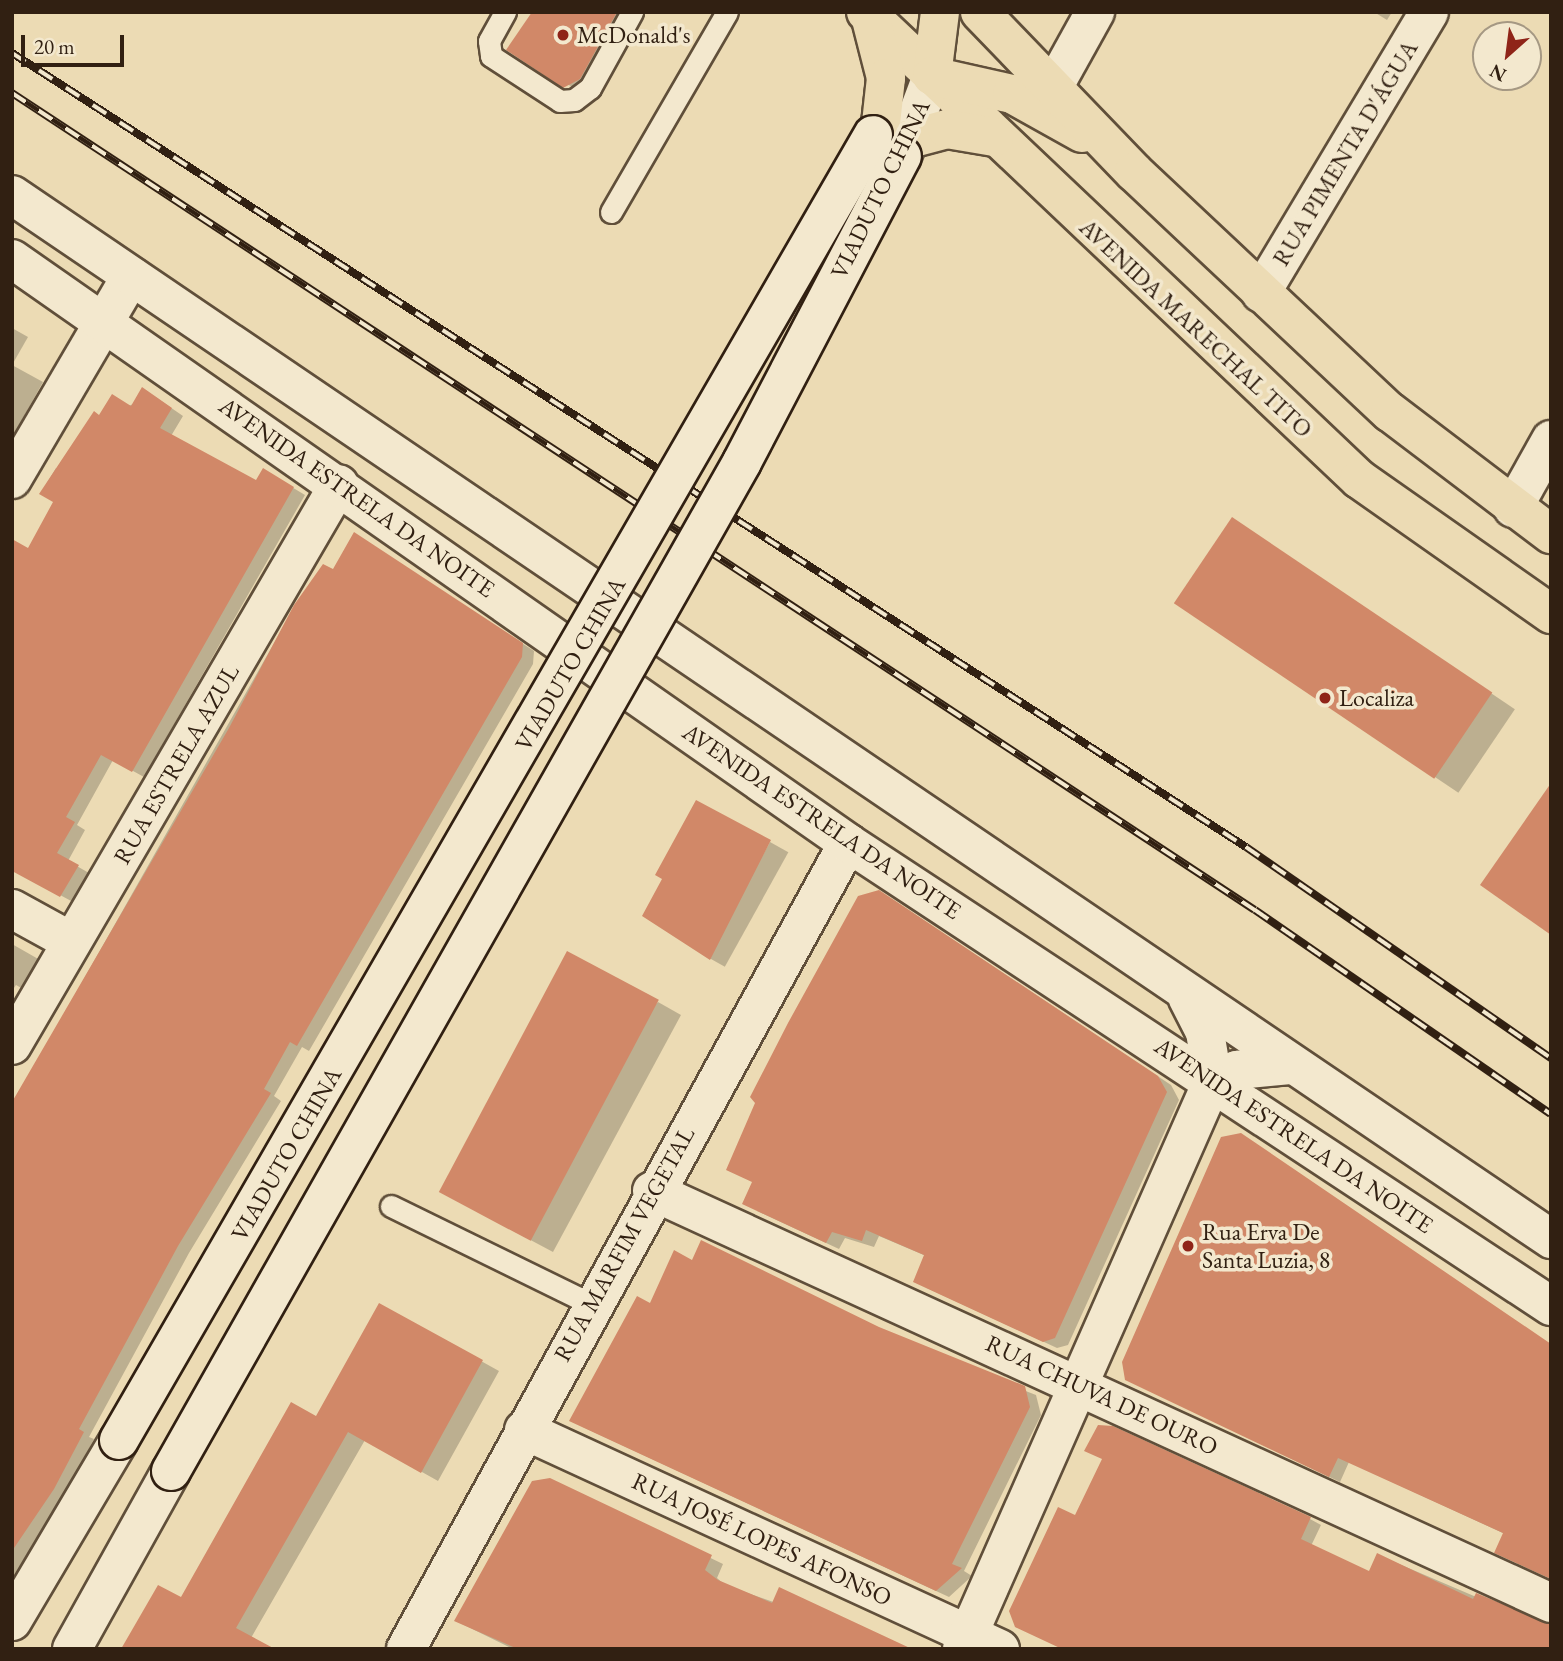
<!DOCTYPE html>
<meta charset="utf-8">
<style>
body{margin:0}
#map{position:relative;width:1563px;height:1661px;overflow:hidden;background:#ecdbb4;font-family:"EB Garamond",serif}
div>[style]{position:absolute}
.shadow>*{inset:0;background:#0003;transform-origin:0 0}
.building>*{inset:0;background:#d18868;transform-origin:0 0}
.roads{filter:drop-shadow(2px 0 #604f3a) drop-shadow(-2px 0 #604f3a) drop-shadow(0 2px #604f3a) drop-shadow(0 -2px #604f3a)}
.lane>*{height:21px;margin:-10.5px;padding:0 10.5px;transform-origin:10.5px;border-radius:10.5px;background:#f3e8ce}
.street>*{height:38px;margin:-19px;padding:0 19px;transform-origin:19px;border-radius:19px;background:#f3e8ce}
.secondary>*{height:38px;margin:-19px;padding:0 19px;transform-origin:19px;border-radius:19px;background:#f3e8ce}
.primary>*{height:38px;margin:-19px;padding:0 19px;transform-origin:19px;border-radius:19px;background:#ecdbb4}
.rail>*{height:8px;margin-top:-4px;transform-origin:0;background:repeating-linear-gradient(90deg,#f3e8ce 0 16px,#312012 0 32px);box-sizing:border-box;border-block:2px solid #312012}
.bridges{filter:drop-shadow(2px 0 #312012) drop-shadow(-2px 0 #312012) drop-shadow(0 2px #312012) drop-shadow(0 -2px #312012)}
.secondary-bridge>*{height:38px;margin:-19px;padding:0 19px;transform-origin:19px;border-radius:19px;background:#f3e8ce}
.dots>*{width:19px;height:19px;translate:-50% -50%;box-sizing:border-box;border:4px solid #f3e8ce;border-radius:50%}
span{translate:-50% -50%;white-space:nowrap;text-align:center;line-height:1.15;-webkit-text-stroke:7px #f3e8ce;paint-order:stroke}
.poi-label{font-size:24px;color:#312012}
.left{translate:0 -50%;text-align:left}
.street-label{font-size:24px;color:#312012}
.frame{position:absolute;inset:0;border:14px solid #312012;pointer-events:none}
.north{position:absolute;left:1472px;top:21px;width:70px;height:70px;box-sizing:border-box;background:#f3e8ce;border:2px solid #a59883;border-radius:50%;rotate:208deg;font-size:19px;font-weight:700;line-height:28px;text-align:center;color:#312012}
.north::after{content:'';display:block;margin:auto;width:24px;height:32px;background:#8f2418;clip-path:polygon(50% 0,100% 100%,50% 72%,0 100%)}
.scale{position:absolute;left:21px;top:35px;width:103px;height:32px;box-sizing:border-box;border:4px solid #312012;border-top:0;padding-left:9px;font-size:21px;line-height:24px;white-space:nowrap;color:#312012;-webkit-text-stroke:5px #f3e8ce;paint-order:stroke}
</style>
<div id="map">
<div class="shadow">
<i style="clip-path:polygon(535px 12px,640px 12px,588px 96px,508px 50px)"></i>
<i style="clip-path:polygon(1374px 12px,1392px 12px,1387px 20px)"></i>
<i style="clip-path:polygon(12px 328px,28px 337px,12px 365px)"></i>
<i style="clip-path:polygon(12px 365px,43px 382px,12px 438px)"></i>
<i style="clip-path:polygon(154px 396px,183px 416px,171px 436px,257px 482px,275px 477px,305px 495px,144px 777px,113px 760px,77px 825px,85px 830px,68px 861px,89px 873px,73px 902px,12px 869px,29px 550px,55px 501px,41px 493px,56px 468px,61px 471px,100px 417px)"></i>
<i style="left:1233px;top:519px;width:340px;height:101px;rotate:34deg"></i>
<i style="clip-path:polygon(365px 541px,534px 651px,533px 664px,309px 1051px,302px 1047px,274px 1096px,281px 1101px,189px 1253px,89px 1437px,94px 1439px,65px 1495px,12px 1578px,12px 1106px,295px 606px)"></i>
<i style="left:770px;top:842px;width:21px;height:131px;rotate:29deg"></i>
<i style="clip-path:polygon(892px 899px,1171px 1085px,1179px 1100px,1068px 1345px,1057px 1348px,927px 1288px,926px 1256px,879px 1236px,874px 1247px,845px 1238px,839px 1249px,757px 1211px)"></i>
<i style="clip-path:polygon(12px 944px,40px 960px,23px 989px,16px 985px,12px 991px)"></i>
<i style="clip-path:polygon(658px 1002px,681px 1015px,553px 1252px,463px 1204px)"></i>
<i style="clip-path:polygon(693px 1262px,1036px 1395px,1041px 1415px,964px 1571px,972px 1576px,949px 1597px,583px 1427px,651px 1305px)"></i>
<i style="clip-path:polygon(380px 1305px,499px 1371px,438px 1481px,365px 1440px,251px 1638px,181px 1600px,317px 1419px)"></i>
<i style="clip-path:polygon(1551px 1344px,1505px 1534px,1349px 1462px,1340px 1482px,1138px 1385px)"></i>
<i style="clip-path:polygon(549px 1480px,723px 1564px,717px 1578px,725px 1585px,907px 1649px,513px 1649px,456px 1621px)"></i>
<i style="clip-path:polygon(1076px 1517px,1310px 1519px,1321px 1525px,1311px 1546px,1369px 1573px,1378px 1555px,1542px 1625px)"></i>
</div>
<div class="building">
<i style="clip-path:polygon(532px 12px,617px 12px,580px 79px,563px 88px,506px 50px)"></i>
<i style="clip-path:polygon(142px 387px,172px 408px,160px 428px,256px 480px,263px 468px,294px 487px,132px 772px,101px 755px,66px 817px,75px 822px,57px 853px,79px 865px,60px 897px,12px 871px,12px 539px,28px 548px,53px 502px,39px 494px,94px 411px,99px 415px,112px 394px,131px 406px)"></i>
<i style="left:1232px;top:517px;width:314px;height:104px;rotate:34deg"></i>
<i style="clip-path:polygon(354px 532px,523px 643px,522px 657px,297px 1046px,290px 1042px,264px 1089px,271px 1093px,178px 1246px,79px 1429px,84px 1432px,54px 1489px,12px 1551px,12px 1102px,229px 728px,294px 605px,323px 564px,333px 569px)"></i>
<i style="clip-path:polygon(1551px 783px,1551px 935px,1480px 885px)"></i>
<i style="clip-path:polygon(696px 800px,771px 840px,710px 960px,642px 916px,662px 879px,655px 875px)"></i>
<i style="clip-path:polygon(879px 890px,1158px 1076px,1167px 1092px,1055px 1338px,1043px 1342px,913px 1282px,924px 1255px,866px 1230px,862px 1241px,832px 1232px,826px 1243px,742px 1204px,752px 1182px,726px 1170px,755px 1103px,750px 1097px,788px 1023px,858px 896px)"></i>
<i style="left:567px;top:951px;width:104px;height:273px;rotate:28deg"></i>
<i style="clip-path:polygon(1241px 1133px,1551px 1344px,1551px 1579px,1494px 1553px,1503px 1533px,1338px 1458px,1329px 1477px,1125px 1380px,1122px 1362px,1221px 1137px)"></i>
<i style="clip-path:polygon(701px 1240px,879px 1327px,1025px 1386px,1030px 1407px,952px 1564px,962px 1568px,936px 1591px,569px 1421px,637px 1296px,650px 1303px,674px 1250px,692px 1260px)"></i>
<i style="clip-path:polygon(379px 1303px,483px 1360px,421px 1473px,348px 1432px,236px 1628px,275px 1649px,121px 1649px,158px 1585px,181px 1597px,291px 1402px,316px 1416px)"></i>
<i style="clip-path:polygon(1098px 1425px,1113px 1426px,1311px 1517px,1301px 1539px,1369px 1571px,1377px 1553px,1473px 1599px,1476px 1593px,1551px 1624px,1551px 1649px,1062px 1649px,1015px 1627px,1009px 1611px,1058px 1507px,1075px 1515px,1102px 1459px,1084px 1451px)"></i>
<i style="clip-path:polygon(550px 1478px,712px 1555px,705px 1570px,718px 1580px,772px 1603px,779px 1587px,912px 1649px,518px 1649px,454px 1621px,532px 1481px)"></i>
</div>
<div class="roads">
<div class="lane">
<i style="left:505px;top:12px;width:33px;rotate:119deg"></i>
<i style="left:489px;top:41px;width:15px;rotate:82deg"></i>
<i style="left:491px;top:56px;width:82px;rotate:33.1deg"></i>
<i style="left:560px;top:101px;width:14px;rotate:-4deg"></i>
<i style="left:574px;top:100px;width:20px;rotate:-37deg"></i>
<i style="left:590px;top:88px;width:87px;rotate:-61.1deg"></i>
<i style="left:611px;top:212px;width:231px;rotate:-59.9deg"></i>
<i style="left:391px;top:1206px;width:223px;rotate:26.1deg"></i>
</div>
<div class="street">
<i style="left:1054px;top:86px;width:85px;rotate:-61deg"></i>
<i style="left:1261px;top:293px;width:327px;rotate:-59.1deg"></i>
<i style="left:12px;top:479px;width:235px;rotate:-59.6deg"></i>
<i style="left:1513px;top:508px;width:78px;rotate:-60.8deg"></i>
<i style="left:12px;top:909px;width:68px;rotate:28.8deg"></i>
<i style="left:12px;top:1045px;width:649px;rotate:-59.76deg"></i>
<i style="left:1213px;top:1080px;width:26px;rotate:-23deg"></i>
<i style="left:1237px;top:1070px;width:53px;rotate:-5.4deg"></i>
<i style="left:652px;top:1191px;width:989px;rotate:24.62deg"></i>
<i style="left:524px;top:1430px;width:524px;rotate:24.71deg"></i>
<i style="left:406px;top:1649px;width:919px;rotate:-61.26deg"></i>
<i style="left:962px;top:1649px;width:622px;rotate:-66.2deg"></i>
<i style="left:1213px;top:1080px;width:49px;rotate:-99.5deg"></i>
<i style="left:1205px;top:1032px;width:39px;rotate:-117deg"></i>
</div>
<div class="secondary">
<i style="left:902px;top:156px;width:85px;rotate:-69.4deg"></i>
<i style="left:12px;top:195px;width:1860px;rotate:34.15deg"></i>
<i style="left:12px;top:259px;width:1020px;rotate:34.94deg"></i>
<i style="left:848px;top:843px;width:842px;rotate:33.37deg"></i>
<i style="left:12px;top:1621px;width:210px;rotate:-59.4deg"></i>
<i style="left:72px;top:1649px;width:204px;rotate:-60.9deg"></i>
</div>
<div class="primary">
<i style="left:866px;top:12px;width:679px;rotate:43.45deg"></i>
<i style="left:1359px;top:479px;width:235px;rotate:35.1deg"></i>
<i style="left:940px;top:12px;width:64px;rotate:97.1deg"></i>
<i style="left:932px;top:76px;width:82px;rotate:12.7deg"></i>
<i style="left:1012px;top:94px;width:80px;rotate:29.1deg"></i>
<i style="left:980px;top:12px;width:222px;rotate:46.1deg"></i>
<i style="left:1134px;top:172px;width:351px;rotate:43.2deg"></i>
<i style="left:1390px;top:412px;width:202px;rotate:37.2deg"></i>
<i style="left:871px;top:19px;width:61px;rotate:75.7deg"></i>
<i style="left:886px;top:78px;width:45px;rotate:96.3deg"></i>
<i style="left:910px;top:139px;width:38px;rotate:-15deg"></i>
<i style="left:947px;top:129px;width:48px;rotate:9.7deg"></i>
</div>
</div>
<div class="rail">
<i style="left:12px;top:53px;width:1467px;rotate:32.76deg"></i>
<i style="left:1246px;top:847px;width:371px;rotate:34.7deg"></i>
<i style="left:12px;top:93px;width:1487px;rotate:33.32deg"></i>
<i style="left:1255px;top:910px;width:359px;rotate:34.6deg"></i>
</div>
<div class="bridges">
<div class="secondary-bridge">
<i style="left:119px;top:1440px;width:1507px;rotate:-59.98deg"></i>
<i style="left:171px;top:1471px;width:1159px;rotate:-60.49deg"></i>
<i style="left:742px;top:462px;width:345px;rotate:-62.4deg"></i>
</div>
</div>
<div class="dots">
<i style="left:563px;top:35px;background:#8f2418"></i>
<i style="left:1325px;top:698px;background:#8f2418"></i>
<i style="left:1188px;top:1246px;background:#8f2418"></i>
</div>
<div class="poi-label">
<span class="left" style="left:577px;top:35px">McDonald's</span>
<span class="left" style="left:1339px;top:698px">Localiza</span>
<span class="left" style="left:1202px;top:1246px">Rua Erva De<br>Santa Luzia, 8</span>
</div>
<div class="street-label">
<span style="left:1345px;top:153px;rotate:-59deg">RUA PIMENTA D'ÁGUA</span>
<span style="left:880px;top:189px;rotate:-64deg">VIADUTO CHINA</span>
<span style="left:1196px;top:328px;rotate:43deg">AVENIDA MARECHAL TITO</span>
<span style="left:357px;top:497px;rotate:35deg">AVENIDA ESTRELA DA NOITE</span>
<span style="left:570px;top:664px;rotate:-60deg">VIADUTO CHINA</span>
<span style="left:176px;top:764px;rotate:-60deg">RUA ESTRELA AZUL</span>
<span style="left:822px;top:821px;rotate:34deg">AVENIDA ESTRELA DA NOITE</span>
<span style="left:1294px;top:1135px;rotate:34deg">AVENIDA ESTRELA DA NOITE</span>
<span style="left:286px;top:1154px;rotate:-60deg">VIADUTO CHINA</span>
<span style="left:624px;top:1244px;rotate:-61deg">RUA MARFIM VEGETAL</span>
<span style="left:1102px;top:1395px;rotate:25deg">RUA CHUVA DE OURO</span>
<span style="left:762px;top:1539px;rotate:25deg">RUA JOSÉ LOPES AFONSO</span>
</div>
<div class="frame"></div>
<div class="north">N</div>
<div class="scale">20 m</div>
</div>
